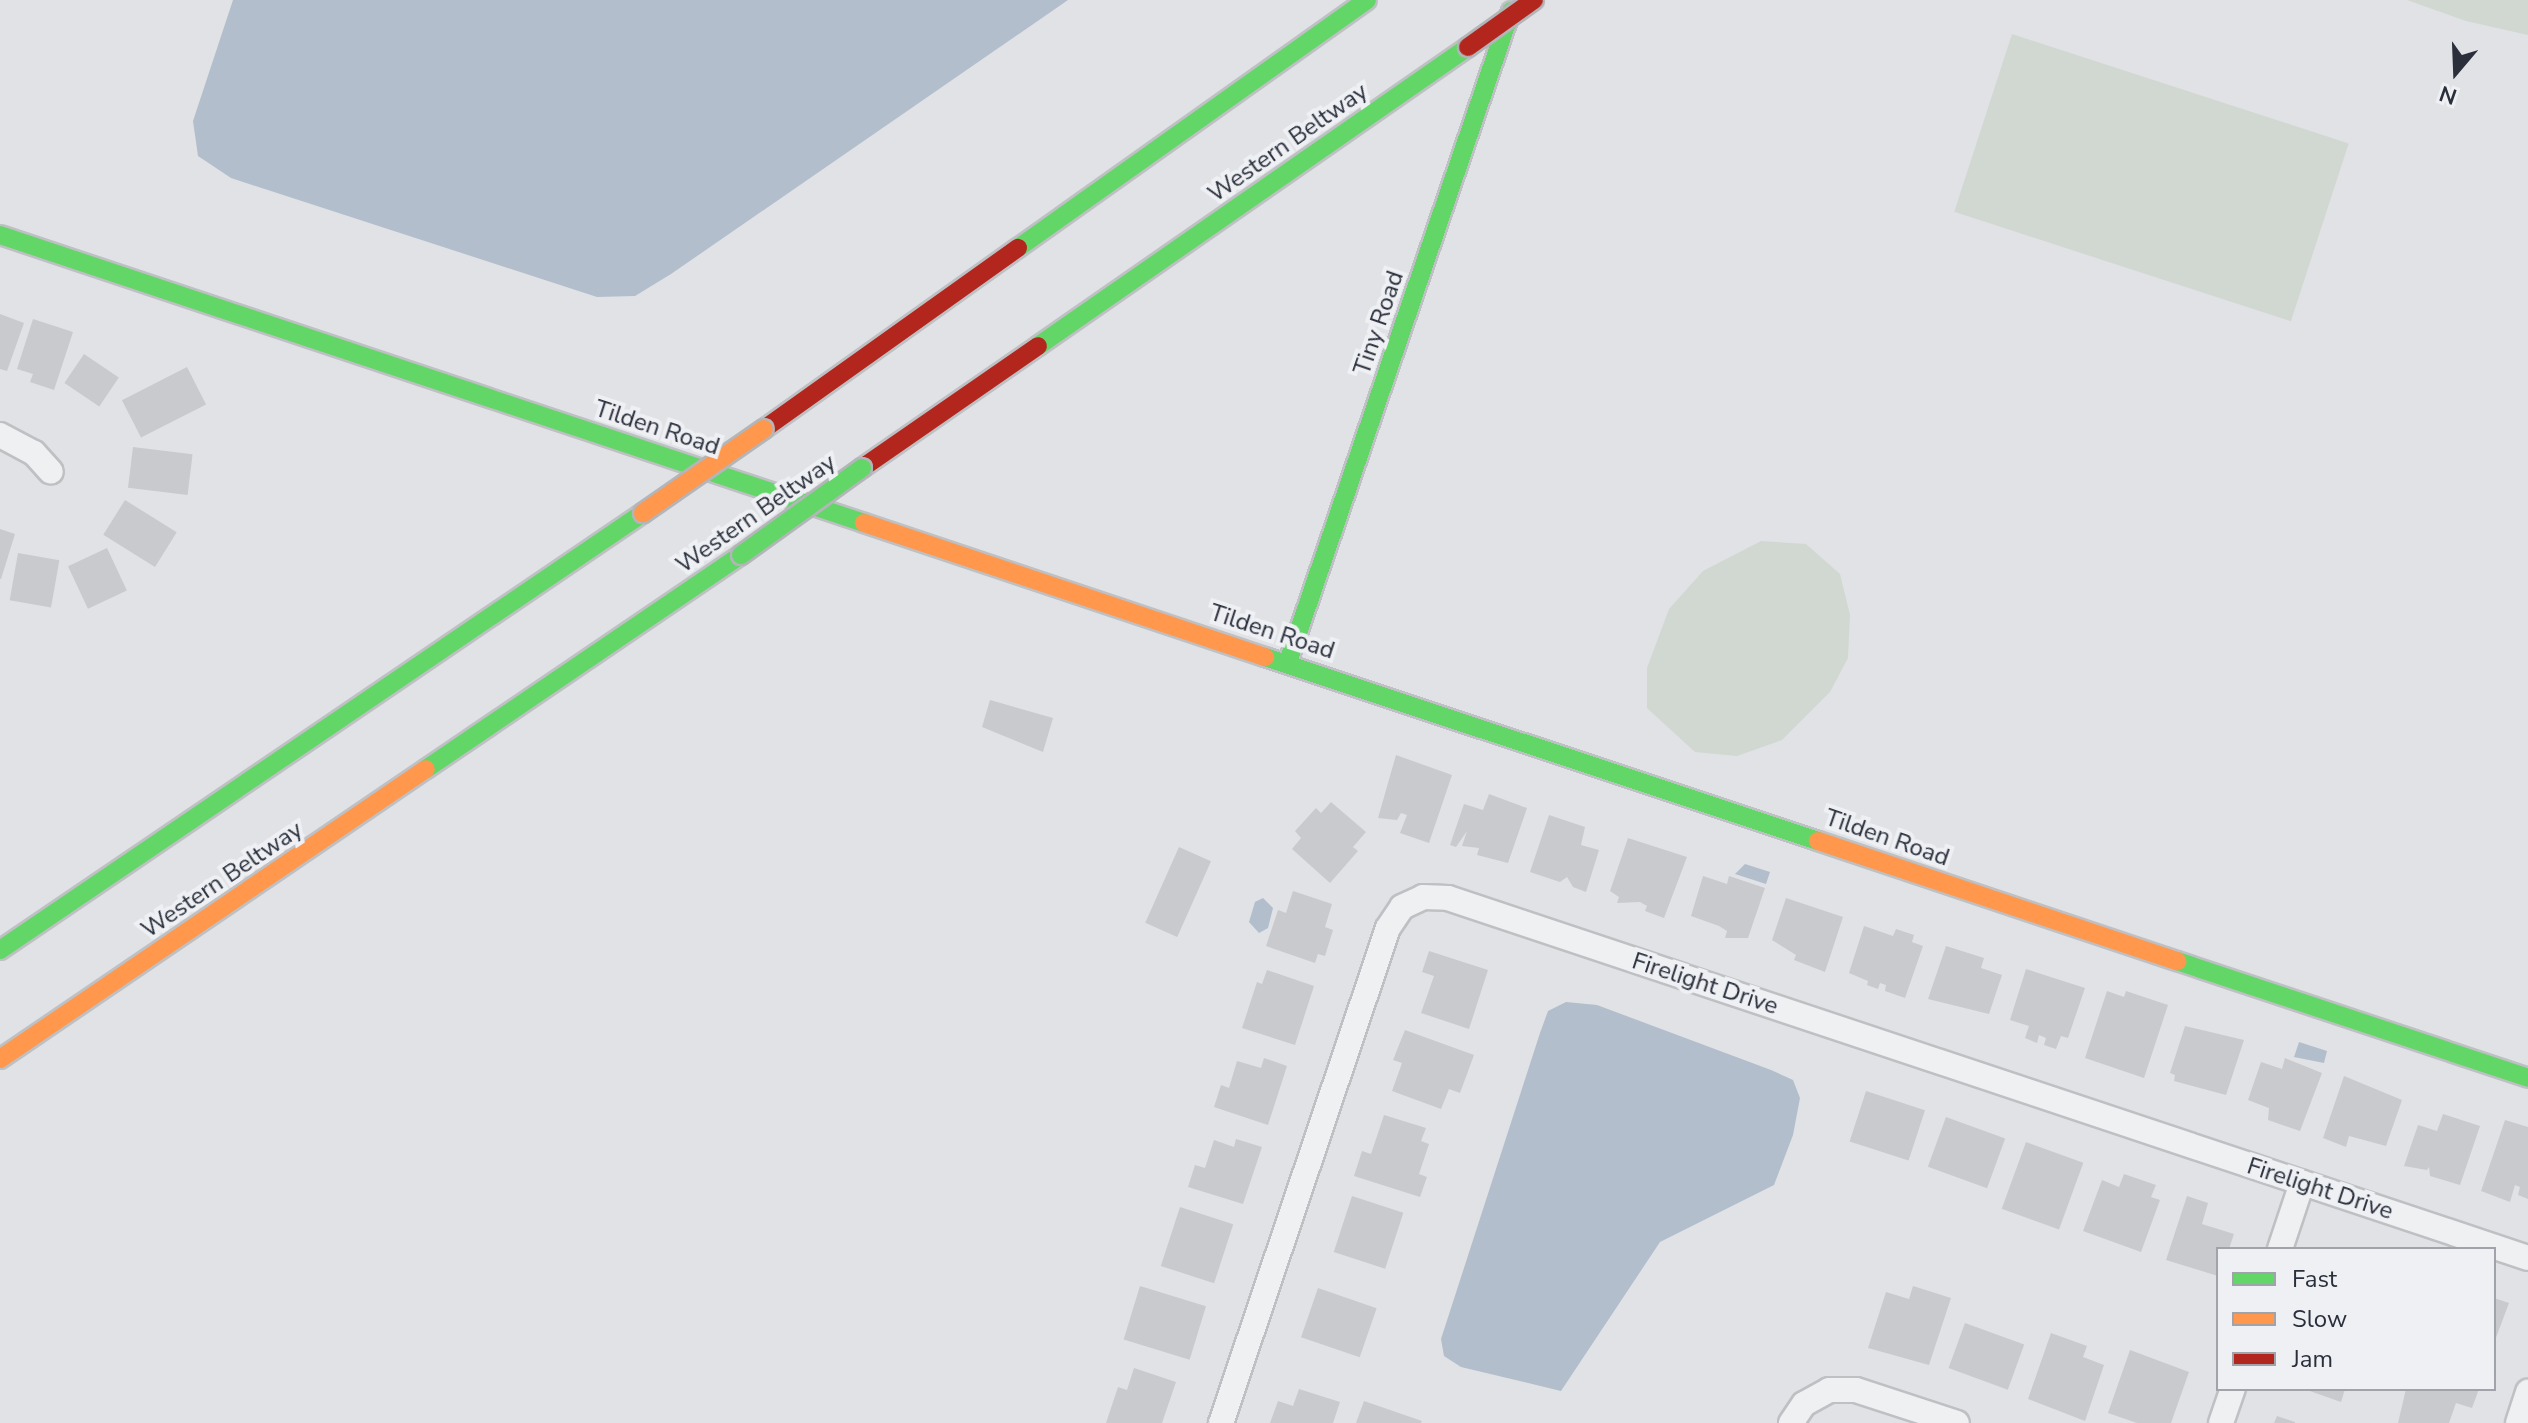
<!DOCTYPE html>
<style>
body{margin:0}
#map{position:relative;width:2528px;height:1423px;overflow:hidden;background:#e0e2e5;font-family:"Nunito Sans",sans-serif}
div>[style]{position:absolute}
.green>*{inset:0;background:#d1d8d1;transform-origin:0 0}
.water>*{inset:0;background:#b2becc}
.building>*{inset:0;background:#c9cacd;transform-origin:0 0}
.roads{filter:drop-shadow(2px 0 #bec0c3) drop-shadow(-2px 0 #bec0c3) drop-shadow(0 2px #bec0c3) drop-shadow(0 -2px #bec0c3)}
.street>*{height:24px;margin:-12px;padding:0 12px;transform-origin:12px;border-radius:12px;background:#eff0f2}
.fast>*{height:18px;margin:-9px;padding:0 9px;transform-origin:9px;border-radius:9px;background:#63d668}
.slow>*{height:18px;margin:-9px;padding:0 9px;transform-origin:9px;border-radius:9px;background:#ff974d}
.jam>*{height:18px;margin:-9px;padding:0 9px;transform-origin:9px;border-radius:9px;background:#b3261e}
.bridges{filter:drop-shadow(2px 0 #b3b5b9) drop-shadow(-2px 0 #b3b5b9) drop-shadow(0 2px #b3b5b9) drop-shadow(0 -2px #b3b5b9)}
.fast-bridge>*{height:18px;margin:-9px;padding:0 9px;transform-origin:9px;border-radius:9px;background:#63d668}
.slow-bridge>*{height:18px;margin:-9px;padding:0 9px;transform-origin:9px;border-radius:9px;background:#ff974d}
.jam-bridge>*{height:18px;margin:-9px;padding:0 9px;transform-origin:9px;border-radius:9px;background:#b3261e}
span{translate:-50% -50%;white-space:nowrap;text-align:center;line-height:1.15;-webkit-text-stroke:8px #eef0f4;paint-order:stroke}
.street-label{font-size:24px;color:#2a2f3b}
.legend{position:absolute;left:2216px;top:1247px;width:280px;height:144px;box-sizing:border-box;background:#eef0f4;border:2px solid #a0a3aa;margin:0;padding:10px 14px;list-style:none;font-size:24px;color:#2a2f3b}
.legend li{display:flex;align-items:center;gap:16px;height:40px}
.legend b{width:40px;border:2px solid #a0a3aa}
.north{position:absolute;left:2416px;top:32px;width:80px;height:80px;-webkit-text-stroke:6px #eef0f4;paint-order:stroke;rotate:199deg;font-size:22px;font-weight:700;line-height:32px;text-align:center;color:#2a2f3b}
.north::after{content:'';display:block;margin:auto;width:28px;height:36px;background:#2a2f3b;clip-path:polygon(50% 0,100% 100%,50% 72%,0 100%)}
</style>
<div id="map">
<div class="green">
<i style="clip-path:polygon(2407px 0,2528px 0,2528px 35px,2466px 21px)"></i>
<i style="left:2012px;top:34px;width:354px;height:187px;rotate:18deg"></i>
<i style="clip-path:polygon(1761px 541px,1806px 544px,1840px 574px,1850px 615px,1848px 658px,1830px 692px,1782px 740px,1737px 756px,1695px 752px,1647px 708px,1647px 668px,1669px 609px,1703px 571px)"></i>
</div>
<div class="water">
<i style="clip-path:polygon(233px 0,1068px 0,671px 274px,635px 296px,597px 297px,231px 178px,198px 156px,193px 121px)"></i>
<i style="clip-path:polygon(1745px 864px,1770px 872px,1766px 884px,1735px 874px)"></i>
<i style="clip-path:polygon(1263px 898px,1273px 908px,1268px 928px,1259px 933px,1249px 922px,1255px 902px)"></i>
<i style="clip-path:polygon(1566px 1002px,1597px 1005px,1771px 1070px,1793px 1080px,1800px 1098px,1793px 1135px,1774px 1185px,1660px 1242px,1561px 1391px,1461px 1367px,1444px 1356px,1441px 1339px,1540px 1033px,1548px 1011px)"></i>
<i style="clip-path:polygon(2299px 1042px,2327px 1051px,2324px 1063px,2294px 1057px)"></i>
</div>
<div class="building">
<i style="clip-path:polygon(0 314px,24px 323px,7px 371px,0 369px)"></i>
<i style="clip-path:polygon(33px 319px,73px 332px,54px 390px,30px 382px,33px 374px,17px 369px)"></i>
<i style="left:84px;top:354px;width:42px;height:35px;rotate:34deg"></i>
<i style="left:187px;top:367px;width:42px;height:73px;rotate:63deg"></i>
<i style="left:133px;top:447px;width:60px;height:41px;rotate:7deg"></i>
<i style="left:125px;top:500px;width:61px;height:41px;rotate:32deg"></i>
<i style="clip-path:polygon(0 529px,15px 534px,1px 579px,0 579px)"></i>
<i style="left:107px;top:548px;width:47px;height:43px;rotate:65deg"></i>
<i style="left:18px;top:553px;width:42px;height:48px;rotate:10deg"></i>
<i style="clip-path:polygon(990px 700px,1053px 718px,1043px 752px,982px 727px)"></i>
<i style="clip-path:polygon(1396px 755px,1452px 775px,1429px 843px,1400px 833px,1407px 815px,1401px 813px,1397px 820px,1378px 818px)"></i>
<i style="clip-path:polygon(1489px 794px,1527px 808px,1508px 863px,1477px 855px,1479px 848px,1462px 846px,1467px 831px,1456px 847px,1450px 845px,1464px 804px,1483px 810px)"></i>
<i style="clip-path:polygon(1331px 802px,1366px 832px,1353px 847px,1358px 851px,1330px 883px,1292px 849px,1301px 838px,1295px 831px,1316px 808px,1321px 813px)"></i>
<i style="clip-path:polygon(1549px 815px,1585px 827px,1581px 845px,1599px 850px,1586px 892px,1573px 887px,1567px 877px,1560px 882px,1530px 872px)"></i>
<i style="clip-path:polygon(1628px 838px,1687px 857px,1664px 918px,1645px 911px,1647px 906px,1640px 902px,1617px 903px,1619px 897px,1610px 891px)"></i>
<i style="left:1179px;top:847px;width:35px;height:83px;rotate:24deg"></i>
<i style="clip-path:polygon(1703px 876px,1727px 884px,1729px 876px,1765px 888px,1748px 938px,1725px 938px,1727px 931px,1719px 926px,1691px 916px)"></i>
<i style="clip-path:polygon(1293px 891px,1332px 904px,1325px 927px,1333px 930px,1325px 956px,1318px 954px,1315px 963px,1266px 946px,1278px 910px,1286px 913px)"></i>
<i style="clip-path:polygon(1786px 898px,1843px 917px,1825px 972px,1794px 960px,1796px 955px,1772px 940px)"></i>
<i style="clip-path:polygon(1864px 926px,1893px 936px,1896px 929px,1914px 935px,1912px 942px,1923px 946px,1905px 998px,1885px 991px,1886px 985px,1880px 983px,1878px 989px,1867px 985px,1868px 981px,1849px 973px)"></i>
<i style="clip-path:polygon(1946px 946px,1984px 958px,1981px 968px,2002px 975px,1989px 1014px,1928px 999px)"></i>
<i style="clip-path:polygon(1429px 951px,1488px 970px,1469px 1029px,1421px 1013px,1434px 976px,1422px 972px)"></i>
<i style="clip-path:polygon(2026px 969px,2085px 988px,2068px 1038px,2061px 1036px,2056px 1049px,2044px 1045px,2046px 1038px,2039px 1035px,2037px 1043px,2025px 1038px,2029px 1026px,2010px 1020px)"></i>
<i style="clip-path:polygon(1267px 970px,1314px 986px,1295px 1045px,1242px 1028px,1257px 982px,1262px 984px)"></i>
<i style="clip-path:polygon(2107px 991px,2124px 997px,2126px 991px,2168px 1005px,2144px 1078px,2085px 1058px)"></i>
<i style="clip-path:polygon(2185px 1026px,2244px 1040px,2226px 1095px,2174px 1081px,2175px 1075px,2170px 1073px)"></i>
<i style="clip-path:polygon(1405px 1030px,1474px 1055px,1460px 1093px,1449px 1089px,1441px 1109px,1392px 1091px,1402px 1063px,1393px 1060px)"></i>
<i style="clip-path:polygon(1264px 1058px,1287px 1066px,1268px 1125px,1214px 1107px,1221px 1085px,1229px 1088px,1237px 1061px,1261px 1068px)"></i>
<i style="clip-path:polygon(2285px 1058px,2322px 1073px,2300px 1131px,2268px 1120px,2269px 1108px,2248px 1100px,2261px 1062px,2282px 1069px)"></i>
<i style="clip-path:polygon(2344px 1076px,2402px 1100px,2386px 1146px,2349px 1136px,2346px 1147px,2323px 1138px)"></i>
<i style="left:1866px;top:1091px;width:62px;height:53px;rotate:18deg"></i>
<i style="clip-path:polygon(2443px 1114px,2480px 1126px,2460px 1185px,2430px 1176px,2429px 1167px,2427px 1170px,2404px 1166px,2418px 1125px,2437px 1131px)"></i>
<i style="clip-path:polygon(1384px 1115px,1426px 1128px,1421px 1141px,1429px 1144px,1419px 1174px,1427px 1177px,1420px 1197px,1354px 1176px,1362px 1151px,1371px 1154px)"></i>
<i style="left:1946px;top:1117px;width:63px;height:53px;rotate:20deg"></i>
<i style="clip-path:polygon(2505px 1120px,2528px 1127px,2528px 1199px,2518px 1195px,2520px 1187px,2515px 1185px,2510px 1202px,2481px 1191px)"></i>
<i style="clip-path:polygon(1236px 1139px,1262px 1147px,1243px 1204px,1188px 1187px,1195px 1165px,1205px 1168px,1214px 1140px,1234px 1147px)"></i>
<i style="left:2026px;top:1142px;width:61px;height:71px;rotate:20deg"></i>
<i style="clip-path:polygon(2124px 1174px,2156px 1185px,2151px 1197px,2160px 1200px,2141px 1252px,2083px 1231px,2102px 1180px,2119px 1187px)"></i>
<i style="left:1352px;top:1196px;width:54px;height:59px;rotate:18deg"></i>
<i style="clip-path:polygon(2187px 1196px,2208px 1203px,2202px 1224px,2234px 1234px,2229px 1249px,2218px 1249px,2218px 1276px,2166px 1260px)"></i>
<i style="left:1180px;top:1207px;width:56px;height:62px;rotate:18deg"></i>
<i style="left:1140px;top:1286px;width:69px;height:56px;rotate:17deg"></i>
<i style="clip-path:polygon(1913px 1286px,1951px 1298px,1929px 1365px,1868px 1348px,1886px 1292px,1909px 1299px)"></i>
<i style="left:1318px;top:1288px;width:62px;height:52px;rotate:19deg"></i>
<i style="clip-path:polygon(2494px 1298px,2509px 1303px,2494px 1343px)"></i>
<i style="left:1965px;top:1323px;width:63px;height:48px;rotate:20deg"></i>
<i style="clip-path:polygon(2051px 1333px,2087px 1346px,2083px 1357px,2104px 1365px,2085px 1421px,2028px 1399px)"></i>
<i style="clip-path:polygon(2130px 1350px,2189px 1372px,2171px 1423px,2137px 1423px,2108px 1413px)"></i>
<i style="clip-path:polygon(1134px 1368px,1176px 1382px,1162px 1423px,1106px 1423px,1118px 1387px,1127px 1390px)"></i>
<i style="clip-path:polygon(1299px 1389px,1340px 1402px,1333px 1423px,1270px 1423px,1278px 1401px,1293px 1406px)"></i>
<i style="clip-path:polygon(2304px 1389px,2345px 1389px,2341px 1402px)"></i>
<i style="clip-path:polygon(2406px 1389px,2479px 1389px,2472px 1408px,2456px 1403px,2449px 1423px,2398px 1423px)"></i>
<i style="clip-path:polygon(1364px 1401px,1422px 1421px,1421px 1423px,1356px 1423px)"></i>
<i style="clip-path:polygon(2277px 1416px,2295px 1422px,2295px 1423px,2274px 1423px)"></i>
</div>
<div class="roads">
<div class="street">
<i style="left:0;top:435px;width:38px;rotate:28deg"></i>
<i style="left:34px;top:453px;width:25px;rotate:48deg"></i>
<i style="left:2280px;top:1249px;width:70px;rotate:-71.6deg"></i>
<i style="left:1221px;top:1423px;width:522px;rotate:-71.36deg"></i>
<i style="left:1388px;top:928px;width:25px;rotate:-56deg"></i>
<i style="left:1402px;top:907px;width:23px;rotate:-25deg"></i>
<i style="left:1423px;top:897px;width:25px;rotate:2deg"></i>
<i style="left:1448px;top:898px;width:1138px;rotate:18.43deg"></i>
<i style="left:1791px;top:1423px;width:23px;rotate:-56deg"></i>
<i style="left:1804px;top:1404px;width:29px;rotate:-29deg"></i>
<i style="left:1829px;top:1390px;width:27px"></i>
<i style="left:1856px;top:1390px;width:106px;rotate:18.1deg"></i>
<i style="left:2221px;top:1423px;width:36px;rotate:-71deg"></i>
<i style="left:2518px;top:1423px;width:33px;rotate:-72deg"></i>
</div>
<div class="fast">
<i style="left:0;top:235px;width:911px;rotate:18.43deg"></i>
<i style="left:1018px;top:248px;width:428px;rotate:-35.4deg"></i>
<i style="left:1038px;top:346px;width:524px;rotate:-34.81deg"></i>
<i style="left:1265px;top:657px;width:583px;rotate:18.4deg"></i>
<i style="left:1288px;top:662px;width:688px;rotate:-71.09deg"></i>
<i style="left:426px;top:769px;width:381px;rotate:-34.2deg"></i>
<i style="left:0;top:950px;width:777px;rotate:-34.2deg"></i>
<i style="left:2177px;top:961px;width:370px;rotate:18.4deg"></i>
</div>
<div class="slow">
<i style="left:864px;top:523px;width:423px;rotate:18.5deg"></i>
<i style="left:1818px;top:841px;width:379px;rotate:18.5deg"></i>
<i style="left:0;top:1059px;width:515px;rotate:-34.25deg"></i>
</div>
<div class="jam">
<i style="left:764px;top:429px;width:312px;rotate:-35.5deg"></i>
<i style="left:862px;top:468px;width:214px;rotate:-34.7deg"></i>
</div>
</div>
<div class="bridges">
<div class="fast-bridge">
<i style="left:741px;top:555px;width:149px;rotate:-35.7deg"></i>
</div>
<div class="slow-bridge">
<i style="left:643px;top:513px;width:147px;rotate:-34.8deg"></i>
</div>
<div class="jam-bridge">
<i style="left:1468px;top:47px;width:81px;rotate:-35.5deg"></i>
</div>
</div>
<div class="street-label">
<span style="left:1288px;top:143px;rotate:-35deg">Western Beltway</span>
<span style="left:1379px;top:323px;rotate:-71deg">Tiny Road</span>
<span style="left:657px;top:428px;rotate:18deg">Tilden Road</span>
<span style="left:756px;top:514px;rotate:-35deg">Western Beltway</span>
<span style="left:1272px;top:632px;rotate:18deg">Tilden Road</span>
<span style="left:1887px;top:838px;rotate:19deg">Tilden Road</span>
<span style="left:222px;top:880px;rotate:-34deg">Western Beltway</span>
<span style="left:1705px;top:984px;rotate:18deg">Firelight Drive</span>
<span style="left:2320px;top:1189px;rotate:18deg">Firelight Drive</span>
</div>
<ul class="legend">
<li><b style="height:10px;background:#63d668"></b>Fast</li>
<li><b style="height:10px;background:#ff974d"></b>Slow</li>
<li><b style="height:10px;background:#b3261e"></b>Jam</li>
</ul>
<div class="north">N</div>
</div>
